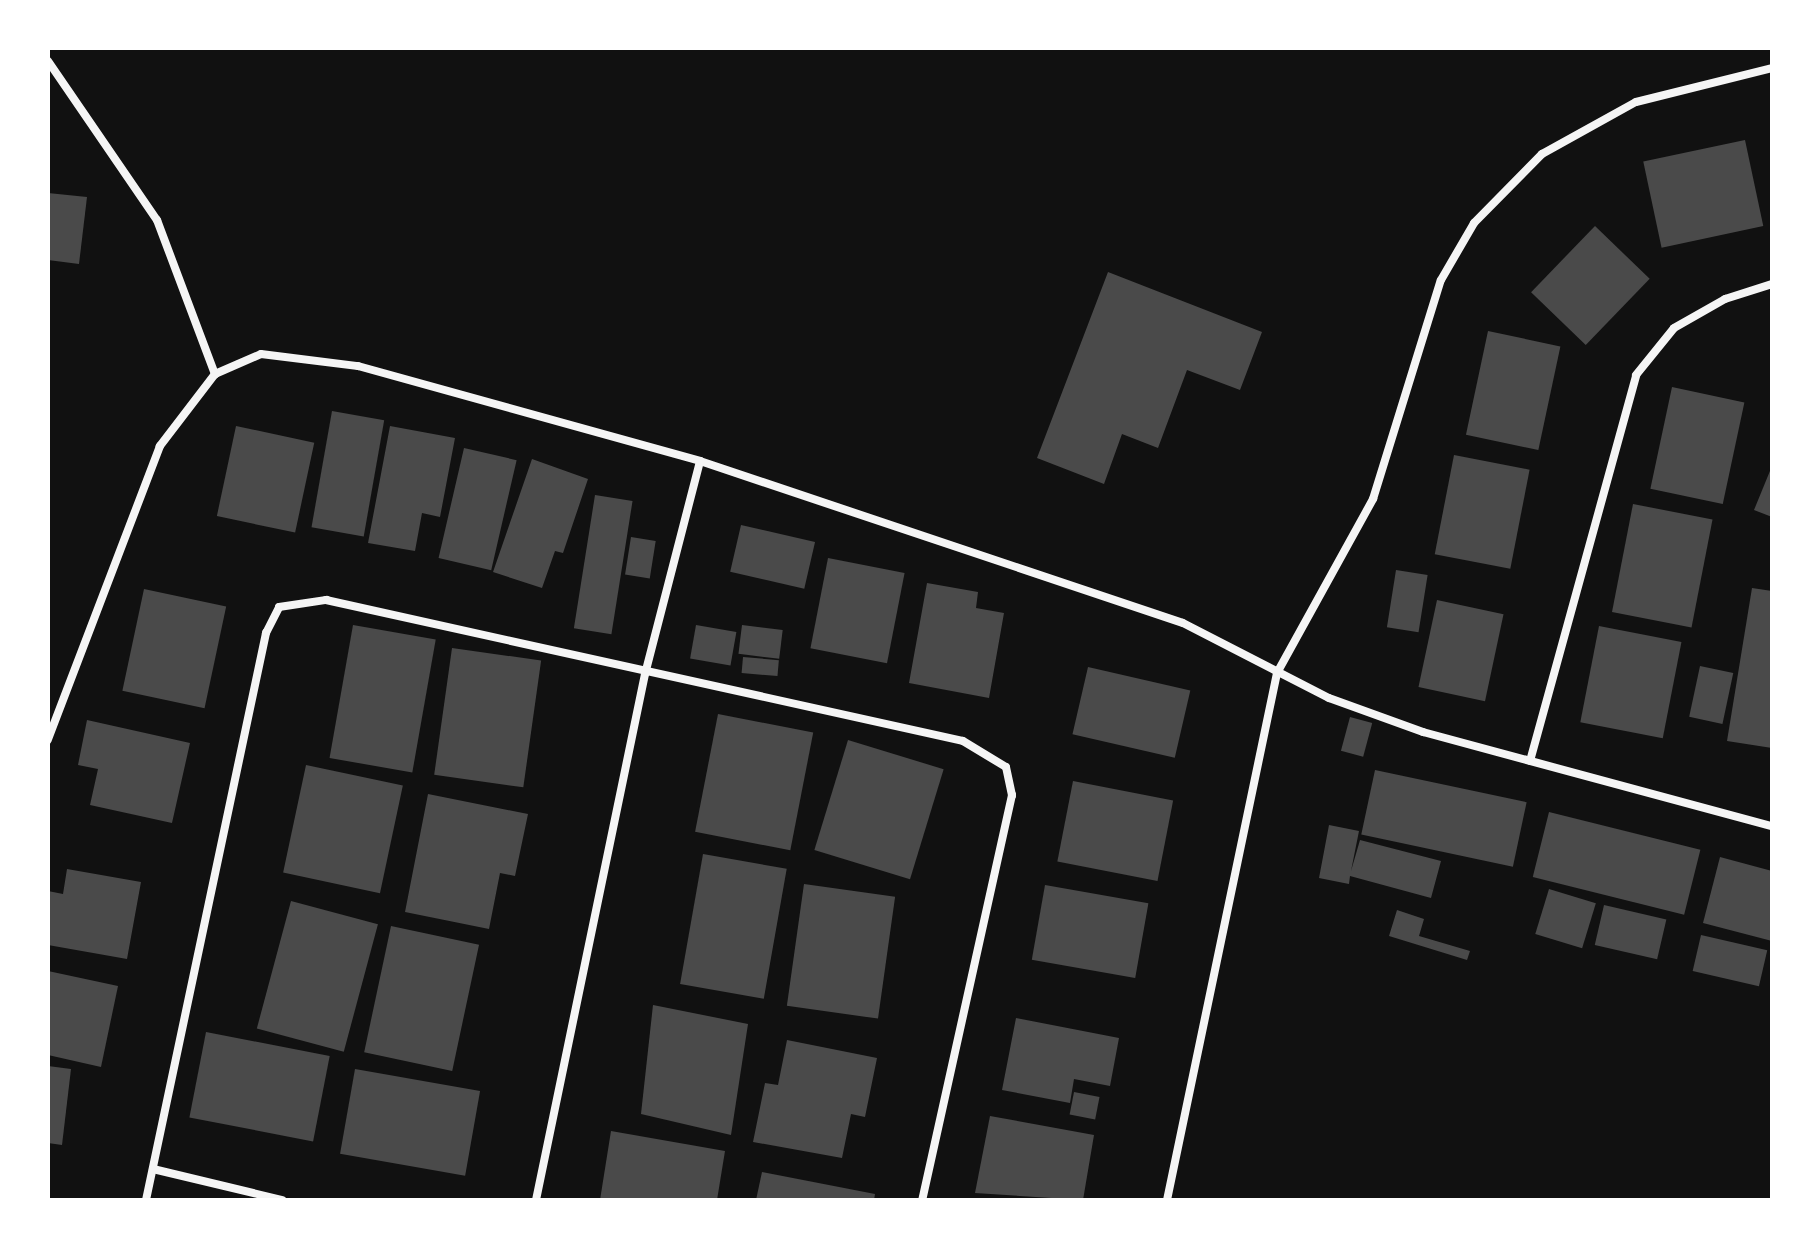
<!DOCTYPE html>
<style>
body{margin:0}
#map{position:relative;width:1820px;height:1248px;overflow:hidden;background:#111;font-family:Signika,sans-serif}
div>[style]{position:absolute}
.building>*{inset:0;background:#4a4a4a;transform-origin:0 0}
.minor>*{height:8px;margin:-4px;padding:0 4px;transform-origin:4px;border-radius:4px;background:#f5f5f5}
span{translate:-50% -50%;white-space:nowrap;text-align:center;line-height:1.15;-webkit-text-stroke:6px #fff;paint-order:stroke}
.frame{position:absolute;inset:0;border:50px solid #fff;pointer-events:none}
</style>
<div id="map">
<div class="building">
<i style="left:1745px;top:140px;width:88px;height:104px;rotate:78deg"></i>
<i style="clip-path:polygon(48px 193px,87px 197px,79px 264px,48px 260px)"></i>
<i style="left:1595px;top:226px;width:76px;height:92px;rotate:44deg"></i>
<i style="clip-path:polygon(1108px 272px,1262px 332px,1240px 390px,1187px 370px,1158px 448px,1122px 434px,1104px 484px,1037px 458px)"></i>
<i style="left:1488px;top:331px;width:74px;height:106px;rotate:12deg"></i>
<i style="left:1672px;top:387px;width:74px;height:104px;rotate:12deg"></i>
<i style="left:332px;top:411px;width:53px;height:118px;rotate:10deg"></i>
<i style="left:236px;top:426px;width:80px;height:92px;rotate:12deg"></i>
<i style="clip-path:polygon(390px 426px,455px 438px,440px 517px,422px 513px,415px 551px,368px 543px)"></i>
<i style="left:464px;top:448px;width:54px;height:113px;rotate:13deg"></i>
<i style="left:1454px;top:455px;width:77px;height:101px;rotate:11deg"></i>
<i style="clip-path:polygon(532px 459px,588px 479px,563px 553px,555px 551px,542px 588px,493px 572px)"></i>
<i style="clip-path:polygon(1772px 466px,1772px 517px,1754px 510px)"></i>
<i style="left:595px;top:495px;width:38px;height:135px;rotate:9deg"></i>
<i style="left:1633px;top:504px;width:81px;height:110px;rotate:11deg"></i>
<i style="left:741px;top:525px;width:76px;height:48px;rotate:13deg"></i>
<i style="left:631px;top:537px;width:25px;height:38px;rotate:9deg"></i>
<i style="left:828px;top:558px;width:78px;height:92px;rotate:11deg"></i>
<i style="left:1396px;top:570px;width:32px;height:58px;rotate:9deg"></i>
<i style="clip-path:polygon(927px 583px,978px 592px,976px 608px,1004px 613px,989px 698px,909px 683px)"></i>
<i style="clip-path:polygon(1752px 588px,1772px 591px,1772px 748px,1727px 741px)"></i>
<i style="left:144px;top:589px;width:84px;height:104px;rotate:12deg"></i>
<i style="left:1437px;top:600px;width:68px;height:89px;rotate:12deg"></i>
<i style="left:353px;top:625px;width:84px;height:135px;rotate:10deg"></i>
<i style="left:696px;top:625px;width:41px;height:34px;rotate:10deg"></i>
<i style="left:742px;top:625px;width:41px;height:29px;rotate:7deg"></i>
<i style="left:1599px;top:626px;width:84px;height:98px;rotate:11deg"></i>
<i style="left:452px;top:648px;width:90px;height:128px;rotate:8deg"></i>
<i style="left:743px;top:657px;width:36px;height:16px;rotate:5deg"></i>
<i style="left:1700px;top:666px;width:34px;height:52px;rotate:12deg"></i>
<i style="left:1088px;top:667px;width:105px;height:69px;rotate:13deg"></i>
<i style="left:718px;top:714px;width:97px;height:120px;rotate:11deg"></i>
<i style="left:1350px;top:717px;width:23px;height:35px;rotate:15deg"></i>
<i style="clip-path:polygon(87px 720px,190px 743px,172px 823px,90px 805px,98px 769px,78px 765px)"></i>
<i style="left:848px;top:740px;width:100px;height:115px;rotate:17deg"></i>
<i style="left:306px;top:765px;width:99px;height:110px;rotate:12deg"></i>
<i style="left:1375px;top:770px;width:155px;height:66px;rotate:12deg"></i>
<i style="left:1073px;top:781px;width:102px;height:82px;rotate:11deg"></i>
<i style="clip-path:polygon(428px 794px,528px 814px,515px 876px,500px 873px,489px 929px,405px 912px)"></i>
<i style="left:1549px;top:812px;width:156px;height:67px;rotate:14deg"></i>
<i style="clip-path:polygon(1329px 825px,1359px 831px,1351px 871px,1360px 840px,1441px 861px,1431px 898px,1350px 876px,1349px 884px,1319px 878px)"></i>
<i style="left:703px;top:854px;width:85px;height:132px;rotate:10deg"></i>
<i style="clip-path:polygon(1720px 857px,1772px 871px,1772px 941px,1703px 923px)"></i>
<i style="clip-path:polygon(67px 869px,141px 882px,127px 959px,48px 945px,48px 891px,63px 894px)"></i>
<i style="left:804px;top:884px;width:92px;height:123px;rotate:8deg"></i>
<i style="left:1045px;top:885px;width:105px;height:76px;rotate:10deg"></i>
<i style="left:1549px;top:889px;width:49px;height:47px;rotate:17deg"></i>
<i style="left:291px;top:901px;width:90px;height:132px;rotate:15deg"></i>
<i style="left:1604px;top:905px;width:64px;height:41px;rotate:13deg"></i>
<i style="clip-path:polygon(1397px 910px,1424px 919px,1419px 936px,1470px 951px,1467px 960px,1389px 936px)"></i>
<i style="left:391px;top:926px;width:90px;height:129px;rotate:12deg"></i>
<i style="left:1701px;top:935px;width:68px;height:37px;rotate:13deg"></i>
<i style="clip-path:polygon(48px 971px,118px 986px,101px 1067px,48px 1055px)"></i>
<i style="clip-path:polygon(653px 1005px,748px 1024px,731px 1135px,641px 1114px)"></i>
<i style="clip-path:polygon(1016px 1018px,1119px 1038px,1110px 1086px,1074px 1079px,1070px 1103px,1002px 1090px)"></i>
<i style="left:206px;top:1032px;width:126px;height:87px;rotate:11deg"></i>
<i style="clip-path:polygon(787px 1040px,877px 1058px,865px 1117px,851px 1114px,842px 1158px,753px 1142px,765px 1083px,778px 1085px)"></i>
<i style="clip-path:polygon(48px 1066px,71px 1069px,62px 1145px,48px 1143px)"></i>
<i style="left:355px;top:1069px;width:127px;height:86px;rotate:10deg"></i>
<i style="left:1074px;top:1092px;width:26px;height:23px;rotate:11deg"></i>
<i style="clip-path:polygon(990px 1116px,1094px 1135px,1083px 1200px,975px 1193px)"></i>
<i style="clip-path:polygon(611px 1131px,725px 1151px,717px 1200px,600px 1200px)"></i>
<i style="clip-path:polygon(762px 1172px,875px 1194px,874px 1200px,756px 1200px)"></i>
</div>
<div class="minor">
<i style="left:48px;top:61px;width:193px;rotate:55.6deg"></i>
<i style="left:157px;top:220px;width:165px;rotate:69.4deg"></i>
<i style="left:215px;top:374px;width:91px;rotate:127.4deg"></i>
<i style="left:160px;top:446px;width:315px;rotate:110.9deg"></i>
<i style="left:215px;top:374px;width:50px;rotate:-23.5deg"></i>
<i style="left:261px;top:354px;width:98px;rotate:7.1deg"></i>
<i style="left:358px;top:366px;width:355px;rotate:15.5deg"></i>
<i style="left:700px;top:461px;width:509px;rotate:18.54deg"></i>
<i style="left:1183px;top:623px;width:164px;rotate:27.2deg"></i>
<i style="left:1329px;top:698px;width:100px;rotate:19.9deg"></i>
<i style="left:1423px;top:732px;width:361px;rotate:15.1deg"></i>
<i style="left:1530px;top:761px;width:400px;rotate:-74.6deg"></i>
<i style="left:1636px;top:375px;width:60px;rotate:-51deg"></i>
<i style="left:1674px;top:328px;width:59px;rotate:-29.6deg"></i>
<i style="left:1725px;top:299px;width:49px;rotate:-17.7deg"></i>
<i style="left:153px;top:1169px;width:133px;rotate:13.5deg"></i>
<i style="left:146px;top:1200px;width:580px;rotate:-78.05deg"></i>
<i style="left:266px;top:633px;width:29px;rotate:-63deg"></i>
<i style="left:279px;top:607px;width:48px;rotate:-8.5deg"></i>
<i style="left:326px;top:600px;width:652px;rotate:12.48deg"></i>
<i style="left:963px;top:741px;width:50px;rotate:31.2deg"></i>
<i style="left:1006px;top:767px;width:29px;rotate:78deg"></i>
<i style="left:1012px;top:795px;width:415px;rotate:102.5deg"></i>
<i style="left:536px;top:1200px;width:537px;rotate:-78.29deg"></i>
<i style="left:645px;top:674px;width:220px;rotate:-75.5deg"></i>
<i style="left:1167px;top:1200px;width:538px;rotate:-78.21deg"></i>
<i style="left:1277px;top:673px;width:199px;rotate:-61.1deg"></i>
<i style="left:1373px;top:499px;width:229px;rotate:-72.8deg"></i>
<i style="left:1441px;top:280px;width:66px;rotate:-59.9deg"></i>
<i style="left:1474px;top:223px;width:97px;rotate:-45.4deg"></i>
<i style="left:1542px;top:154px;width:107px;rotate:-29deg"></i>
<i style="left:1636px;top:102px;width:140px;rotate:-14deg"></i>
</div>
<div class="frame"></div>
</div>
